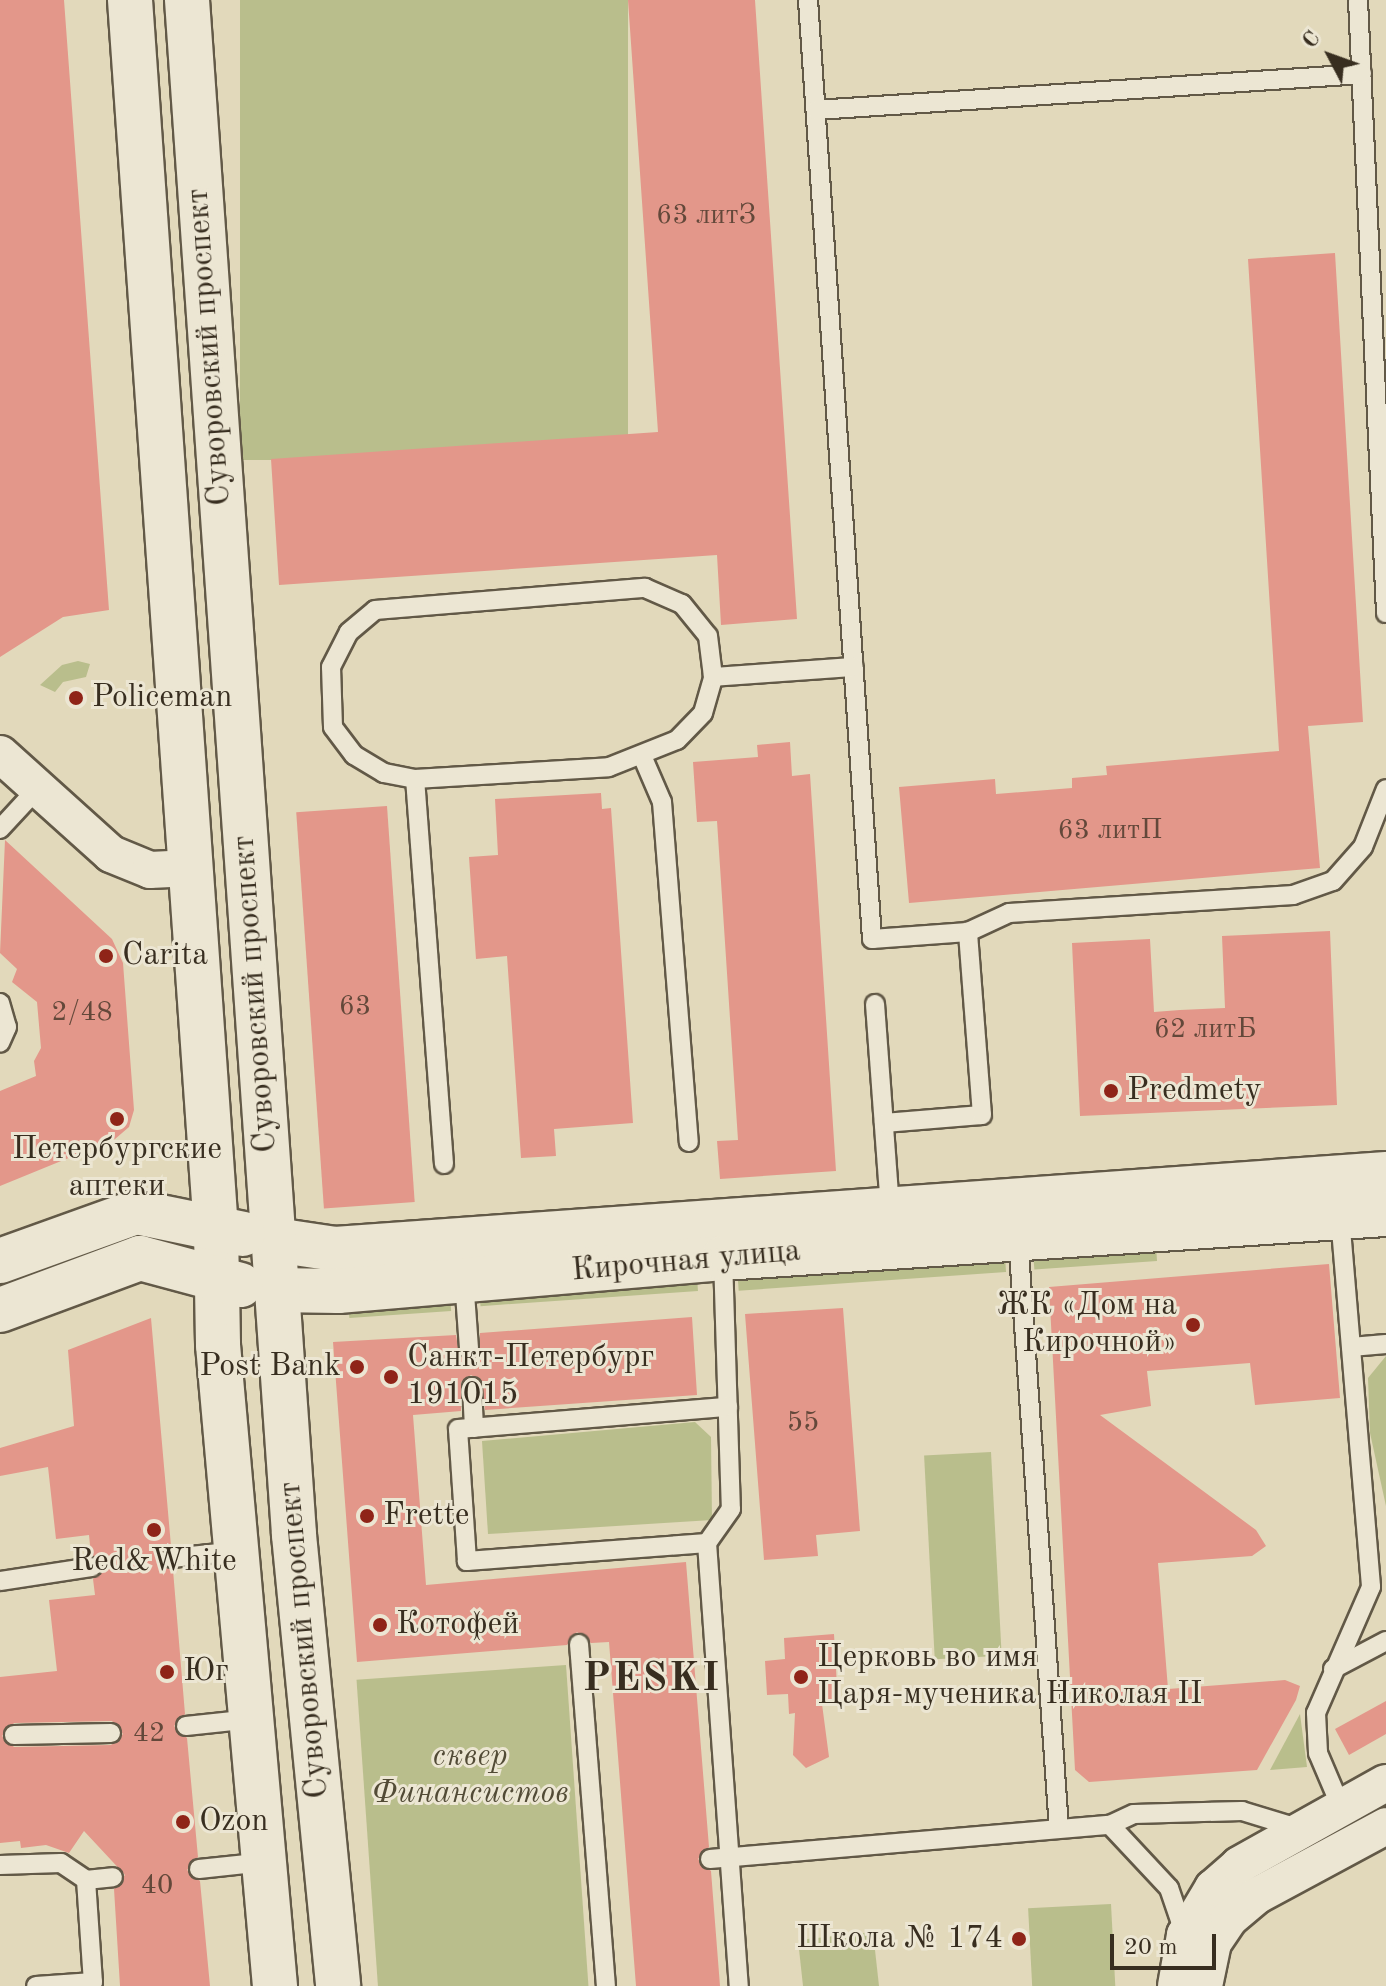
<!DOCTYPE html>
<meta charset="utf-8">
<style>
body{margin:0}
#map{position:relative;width:1386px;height:1986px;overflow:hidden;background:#e2d9bb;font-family:"Old Standard TT",serif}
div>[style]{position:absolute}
.green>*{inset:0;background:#b9be8c;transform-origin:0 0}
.building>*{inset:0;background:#e3978a;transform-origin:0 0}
.roads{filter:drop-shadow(2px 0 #625947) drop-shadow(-2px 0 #625947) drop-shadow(0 2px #625947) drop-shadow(0 -2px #625947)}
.service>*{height:18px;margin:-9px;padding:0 9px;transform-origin:9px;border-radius:9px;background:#ece6d3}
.minor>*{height:36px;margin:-18px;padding:0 18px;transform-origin:18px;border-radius:18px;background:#ece6d3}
.tertiary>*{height:44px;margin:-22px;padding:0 22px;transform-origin:22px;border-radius:22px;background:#ece6d3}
.secondary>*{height:44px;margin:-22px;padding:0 22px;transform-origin:22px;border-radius:22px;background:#ece6d3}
.dots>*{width:22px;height:22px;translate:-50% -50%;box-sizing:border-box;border:4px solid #ece6d3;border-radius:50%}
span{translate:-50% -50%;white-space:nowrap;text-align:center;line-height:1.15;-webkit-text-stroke:6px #ece6d3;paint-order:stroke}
.number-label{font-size:28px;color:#63483a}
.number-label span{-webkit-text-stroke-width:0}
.street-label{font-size:32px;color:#382e20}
.poi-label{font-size:32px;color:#382e20}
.left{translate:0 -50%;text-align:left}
.right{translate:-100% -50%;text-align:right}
.park-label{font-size:32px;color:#524b36;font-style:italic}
.district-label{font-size:40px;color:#382e20;font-weight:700;letter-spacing:2px}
.north{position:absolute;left:1290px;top:16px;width:80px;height:80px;-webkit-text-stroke:6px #ece6d3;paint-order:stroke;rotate:311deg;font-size:22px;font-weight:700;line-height:32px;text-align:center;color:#382e20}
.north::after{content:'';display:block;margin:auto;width:28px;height:36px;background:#382e20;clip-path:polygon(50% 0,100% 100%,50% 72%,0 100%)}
.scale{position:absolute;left:1110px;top:1934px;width:106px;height:36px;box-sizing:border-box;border:4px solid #382e20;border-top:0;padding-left:10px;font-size:24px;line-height:28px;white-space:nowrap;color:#382e20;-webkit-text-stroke:6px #ece6d3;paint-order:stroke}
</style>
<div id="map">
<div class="green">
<i style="left:240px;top:0;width:388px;height:460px"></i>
<i style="clip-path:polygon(78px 661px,90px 664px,86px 677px,63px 682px,55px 692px,40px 685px,62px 665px)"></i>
<i style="left:1156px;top:1246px;width:15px;height:123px;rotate:86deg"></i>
<i style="left:1005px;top:1257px;width:15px;height:268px;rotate:86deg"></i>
<i style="left:697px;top:1277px;width:14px;height:218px;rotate:86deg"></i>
<i style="left:450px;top:1295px;width:16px;height:102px;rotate:86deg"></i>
<i style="clip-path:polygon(1386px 1356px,1386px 1506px,1370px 1433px,1368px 1378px)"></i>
<i style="clip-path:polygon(695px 1422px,711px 1437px,712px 1520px,488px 1534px,482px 1441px)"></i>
<i style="left:991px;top:1452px;width:204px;height:67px;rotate:87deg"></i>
<i style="left:566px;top:1665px;width:322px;height:210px;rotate:86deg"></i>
<i style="clip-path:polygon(1300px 1714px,1307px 1767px,1270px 1770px)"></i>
<i style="left:1111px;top:1904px;width:82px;height:83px;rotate:87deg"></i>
<i style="clip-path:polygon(873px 1932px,879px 1986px,803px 1986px,798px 1940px)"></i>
</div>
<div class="building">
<i style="clip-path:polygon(0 0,64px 0,109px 610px,63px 617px,0 657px)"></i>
<i style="clip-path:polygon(628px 0,755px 0,797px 619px,721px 625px,717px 555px,279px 585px,271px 459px,658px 432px)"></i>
<i style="clip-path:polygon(1335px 253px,1363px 722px,1308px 726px,1320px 868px,909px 903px,899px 787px,995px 779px,996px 794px,1072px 788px,1072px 778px,1107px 775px,1106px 766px,1279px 751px,1248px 259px)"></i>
<i style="clip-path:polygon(790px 742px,792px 776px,810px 774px,836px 1171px,720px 1179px,717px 1141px,738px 1140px,717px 821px,697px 822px,693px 762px,758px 757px,757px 745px)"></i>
<i style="clip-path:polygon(601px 793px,602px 809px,611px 808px,633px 1123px,554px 1129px,556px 1156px,521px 1158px,507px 956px,476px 959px,469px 857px,498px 855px,495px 799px)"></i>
<i style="left:387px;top:806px;width:397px;height:91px;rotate:86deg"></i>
<i style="clip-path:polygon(5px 840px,112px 939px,123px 963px,134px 1110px,129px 1127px,115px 1139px,0 1186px,0 1091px,36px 1076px,34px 1061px,41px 1048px,37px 1002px,12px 982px,17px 969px,0 953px)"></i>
<i style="clip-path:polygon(1330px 931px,1337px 1105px,1080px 1116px,1072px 943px,1150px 939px,1154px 1012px,1180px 1010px,1225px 1008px,1222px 936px)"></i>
<i style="clip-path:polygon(1329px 1264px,1340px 1398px,1255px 1405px,1250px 1363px,1147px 1371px,1151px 1406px,1100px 1415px,1256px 1530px,1266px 1546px,1252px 1556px,1158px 1563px,1168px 1689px,1285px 1680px,1300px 1686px,1296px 1700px,1257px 1770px,1089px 1782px,1075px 1770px,1049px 1287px)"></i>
<i style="clip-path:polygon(843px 1308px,860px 1531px,816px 1535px,818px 1556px,764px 1560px,745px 1314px)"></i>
<i style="clip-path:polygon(692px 1317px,697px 1395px,485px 1410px,482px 1381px,471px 1375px,461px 1382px,461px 1411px,413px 1415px,426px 1585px,686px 1562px,709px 1847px,698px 1859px,711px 1871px,720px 1986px,636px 1986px,609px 1642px,591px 1643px,577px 1632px,567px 1645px,357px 1662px,333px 1342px,456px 1335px,459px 1354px,469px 1360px,480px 1352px,480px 1333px)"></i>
<i style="clip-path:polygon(evenodd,151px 1318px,171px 1546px,160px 1559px,173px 1570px,185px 1714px,174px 1726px,187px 1738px,198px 1857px,187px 1870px,200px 1881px,210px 1986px,120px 1986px,114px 1889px,125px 1875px,84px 1831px,69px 1853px,46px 1845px,21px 1848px,20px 1841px,0 1843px,0 1677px,57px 1671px,49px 1600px,95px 1595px,93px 1579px,104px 1566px,91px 1555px,89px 1535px,56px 1539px,48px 1467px,0 1476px,0 1448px,74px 1426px,68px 1350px,151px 1318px,112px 1721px,123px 1734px,111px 1745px,14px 1747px,2px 1736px,14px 1723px,112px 1721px)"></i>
<i style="clip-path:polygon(834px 1634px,838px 1704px,822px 1704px,829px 1757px,806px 1768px,793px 1755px,795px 1713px,789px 1714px,788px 1694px,767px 1695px,765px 1661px,785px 1659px,784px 1638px)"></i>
<i style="clip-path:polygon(1386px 1701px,1386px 1734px,1349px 1755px,1335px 1729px)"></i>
</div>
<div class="roads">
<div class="service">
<i style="left:808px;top:0;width:941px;rotate:86.1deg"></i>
<i style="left:872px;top:939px;width:96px;rotate:-4.2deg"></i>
<i style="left:968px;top:932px;width:45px;rotate:-24.9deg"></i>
<i style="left:1009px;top:913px;width:285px;rotate:-3.6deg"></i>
<i style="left:1293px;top:895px;width:42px;rotate:-19.3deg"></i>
<i style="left:1333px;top:881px;width:45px;rotate:-48.6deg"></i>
<i style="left:1363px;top:847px;width:62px;rotate:-68.4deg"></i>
<i style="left:1358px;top:0;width:614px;rotate:87.38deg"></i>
<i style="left:816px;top:110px;width:547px;rotate:-3.77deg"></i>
<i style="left:643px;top:758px;width:48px;rotate:66.6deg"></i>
<i style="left:662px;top:802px;width:341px;rotate:85.5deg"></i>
<i style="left:415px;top:779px;width:194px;rotate:-3.5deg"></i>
<i style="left:609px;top:767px;width:73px;rotate:-21.7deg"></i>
<i style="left:677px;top:740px;width:37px;rotate:-46deg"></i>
<i style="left:703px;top:713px;width:37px;rotate:-74deg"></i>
<i style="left:713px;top:677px;width:141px;rotate:-4.1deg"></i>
<i style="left:0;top:829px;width:56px;rotate:-47.2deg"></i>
<i style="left:0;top:1003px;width:25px;rotate:74deg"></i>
<i style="left:7px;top:1027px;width:17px;rotate:114deg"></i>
<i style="left:875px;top:1004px;width:206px;rotate:85.8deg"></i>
<i style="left:884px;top:1123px;width:98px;rotate:-4.7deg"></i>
<i style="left:982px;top:1115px;width:184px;rotate:-94.4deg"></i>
<i style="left:444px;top:1164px;width:386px;rotate:-94.3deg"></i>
<i style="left:415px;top:779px;width:32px;rotate:-169deg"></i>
<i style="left:384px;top:773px;width:35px;rotate:-149deg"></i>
<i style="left:354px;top:755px;width:35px;rotate:-127deg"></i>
<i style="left:333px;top:727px;width:60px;rotate:-91.9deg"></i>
<i style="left:331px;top:667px;width:39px;rotate:-63deg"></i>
<i style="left:349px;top:632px;width:34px;rotate:-40deg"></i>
<i style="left:375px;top:610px;width:271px;rotate:-4.7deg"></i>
<i style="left:645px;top:588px;width:40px;rotate:23.4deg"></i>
<i style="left:682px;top:604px;width:41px;rotate:50.9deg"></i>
<i style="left:708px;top:636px;width:41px;rotate:83deg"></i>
<i style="left:1340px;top:1217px;width:371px;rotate:85.2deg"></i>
<i style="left:1371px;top:1587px;width:137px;rotate:113.6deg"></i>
<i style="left:1316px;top:1713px;width:40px;rotate:87.1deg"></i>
<i style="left:1318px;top:1753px;width:66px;rotate:66.9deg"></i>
<i style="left:1018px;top:1237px;width:593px;rotate:86.04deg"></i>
<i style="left:723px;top:1258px;width:251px;rotate:88.2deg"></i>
<i style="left:731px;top:1509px;width:42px;rotate:125.2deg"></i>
<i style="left:707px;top:1543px;width:444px;rotate:85.9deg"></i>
<i style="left:464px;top:1280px;width:68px;rotate:85.8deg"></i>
<i style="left:1351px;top:1347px;width:35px;rotate:-5deg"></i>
<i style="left:472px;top:1387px;width:41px;rotate:87.2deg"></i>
<i style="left:707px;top:1543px;width:241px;rotate:175.7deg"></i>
<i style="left:467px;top:1561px;width:132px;rotate:-93.9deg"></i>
<i style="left:458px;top:1429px;width:271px;rotate:-4.7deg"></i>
<i style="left:172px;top:1558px;width:64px;rotate:-6.2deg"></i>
<i style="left:0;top:1581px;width:93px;rotate:-8.7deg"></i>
<i style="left:579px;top:1644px;width:343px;rotate:85.5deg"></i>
<i style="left:1333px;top:1669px;width:60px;rotate:-27.8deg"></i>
<i style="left:186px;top:1726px;width:66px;rotate:-6.1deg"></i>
<i style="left:14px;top:1735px;width:97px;rotate:-1.2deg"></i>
<i style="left:1110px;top:1825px;width:86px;rotate:46.9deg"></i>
<i style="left:1169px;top:1888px;width:50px;rotate:71.2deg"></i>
<i style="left:710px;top:1859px;width:401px;rotate:-4.9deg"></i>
<i style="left:1110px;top:1825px;width:26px;rotate:-25deg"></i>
<i style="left:1134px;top:1814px;width:108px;rotate:-1.6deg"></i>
<i style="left:1242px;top:1811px;width:62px;rotate:17deg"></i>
<i style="left:0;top:1865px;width:61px;rotate:-1.9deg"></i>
<i style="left:61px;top:1863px;width:30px;rotate:34deg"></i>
<i style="left:86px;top:1880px;width:102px;rotate:86.1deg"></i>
<i style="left:93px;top:1982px;width:57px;rotate:176deg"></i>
<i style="left:199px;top:1869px;width:65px;rotate:-6.1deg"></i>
<i style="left:86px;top:1880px;width:27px;rotate:-6deg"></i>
</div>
<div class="minor">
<i style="left:0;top:754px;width:149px;rotate:42deg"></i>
<i style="left:111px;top:854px;width:42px;rotate:22.3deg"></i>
<i style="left:150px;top:870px;width:41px;rotate:-2.8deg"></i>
<i style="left:1176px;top:1986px;width:52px;rotate:-80deg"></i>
<i style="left:1185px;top:1935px;width:55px;rotate:-59.2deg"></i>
<i style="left:1213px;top:1888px;width:35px;rotate:-41deg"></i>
<i style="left:1239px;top:1865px;width:168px;rotate:-29.2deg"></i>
<i style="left:1204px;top:1986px;width:44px;rotate:-78.2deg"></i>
<i style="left:1213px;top:1943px;width:29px;rotate:-56deg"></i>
<i style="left:1229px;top:1919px;width:38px;rotate:-40deg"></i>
<i style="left:1258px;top:1895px;width:145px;rotate:-28.3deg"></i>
</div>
<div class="tertiary">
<i style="left:275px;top:1240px;width:61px;rotate:8.5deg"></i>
<i style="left:335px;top:1249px;width:1054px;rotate:-4.08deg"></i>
<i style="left:277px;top:1290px;width:61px;rotate:0.9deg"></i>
<i style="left:338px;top:1291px;width:386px;rotate:-4.9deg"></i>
<i style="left:723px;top:1258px;width:664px;rotate:-3.8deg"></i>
</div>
<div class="secondary">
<i style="left:130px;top:0;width:1232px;rotate:86deg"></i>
<i style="left:216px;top:1229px;width:116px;rotate:89deg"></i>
<i style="left:218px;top:1345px;width:644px;rotate:84.92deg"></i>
<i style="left:187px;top:0;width:1539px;rotate:86.01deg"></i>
<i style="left:294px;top:1535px;width:453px;rotate:84.4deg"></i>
<i style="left:0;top:1261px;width:145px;rotate:-19.8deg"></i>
<i style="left:136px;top:1212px;width:109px;rotate:11.6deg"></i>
<i style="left:0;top:1310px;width:149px;rotate:-20.4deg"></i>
<i style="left:140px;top:1258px;width:104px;rotate:15.1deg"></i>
</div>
</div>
<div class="dots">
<i style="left:76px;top:698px;background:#8f2418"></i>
<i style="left:106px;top:956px;background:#8f2418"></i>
<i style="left:1111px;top:1091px;background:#8f2418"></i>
<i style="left:117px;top:1119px;background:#8f2418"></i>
<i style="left:1193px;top:1325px;background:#8f2418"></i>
<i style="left:357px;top:1367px;background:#8f2418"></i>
<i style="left:391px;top:1377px;background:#8f2418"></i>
<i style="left:367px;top:1516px;background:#8f2418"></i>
<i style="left:154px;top:1530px;background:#8f2418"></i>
<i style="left:380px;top:1625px;background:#8f2418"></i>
<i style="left:167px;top:1672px;background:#8f2418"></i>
<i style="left:801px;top:1677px;background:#8f2418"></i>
<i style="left:183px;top:1822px;background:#8f2418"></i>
<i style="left:1019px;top:1939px;background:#8f2418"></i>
</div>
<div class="number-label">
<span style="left:706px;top:216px">63 литЗ</span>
<span style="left:1110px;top:831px">63 литП</span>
<span style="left:355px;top:1007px">63</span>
<span style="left:82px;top:1013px">2/48</span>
<span style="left:1205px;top:1030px">62 литБ</span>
<span style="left:803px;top:1423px">55</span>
<span style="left:149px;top:1734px">42</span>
<span style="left:157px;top:1886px">40</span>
</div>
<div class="street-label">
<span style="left:210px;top:347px;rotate:-94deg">Суворовский проспект</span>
<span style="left:256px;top:994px;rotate:-94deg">Суворовский проспект</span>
<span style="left:686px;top:1262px;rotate:-5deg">Кирочная улица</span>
<span style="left:305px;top:1640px;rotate:-95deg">Суворовский проспект</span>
</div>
<div class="poi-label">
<span class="left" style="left:92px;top:698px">Policeman</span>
<span class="left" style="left:122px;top:956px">Carita</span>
<span class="left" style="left:1127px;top:1091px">Predmety</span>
<span style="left:117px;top:1169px">Петербургские<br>аптеки</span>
<span class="right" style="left:1177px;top:1325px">ЖК «Дом на<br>Кирочной»</span>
<span class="left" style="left:407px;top:1377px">Санкт-Петербург<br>191015</span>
<span class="right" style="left:341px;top:1367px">Post Bank</span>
<span class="left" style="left:383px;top:1516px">Frette</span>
<span style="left:154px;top:1562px">Red&amp;White</span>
<span class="left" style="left:396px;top:1625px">Котофей</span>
<span class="left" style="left:817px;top:1677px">Церковь во имя<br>Царя-мученика Николая II</span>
<span class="left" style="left:183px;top:1672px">Юг</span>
<span class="left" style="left:199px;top:1822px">Ozon</span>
<span class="right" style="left:1003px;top:1939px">Школа № 174</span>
</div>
<div class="park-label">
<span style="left:470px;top:1776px">сквер<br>Финансистов</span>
</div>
<div class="district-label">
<span style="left:652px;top:1680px">PESKI</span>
</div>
<div class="north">С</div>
<div class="scale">20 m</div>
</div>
